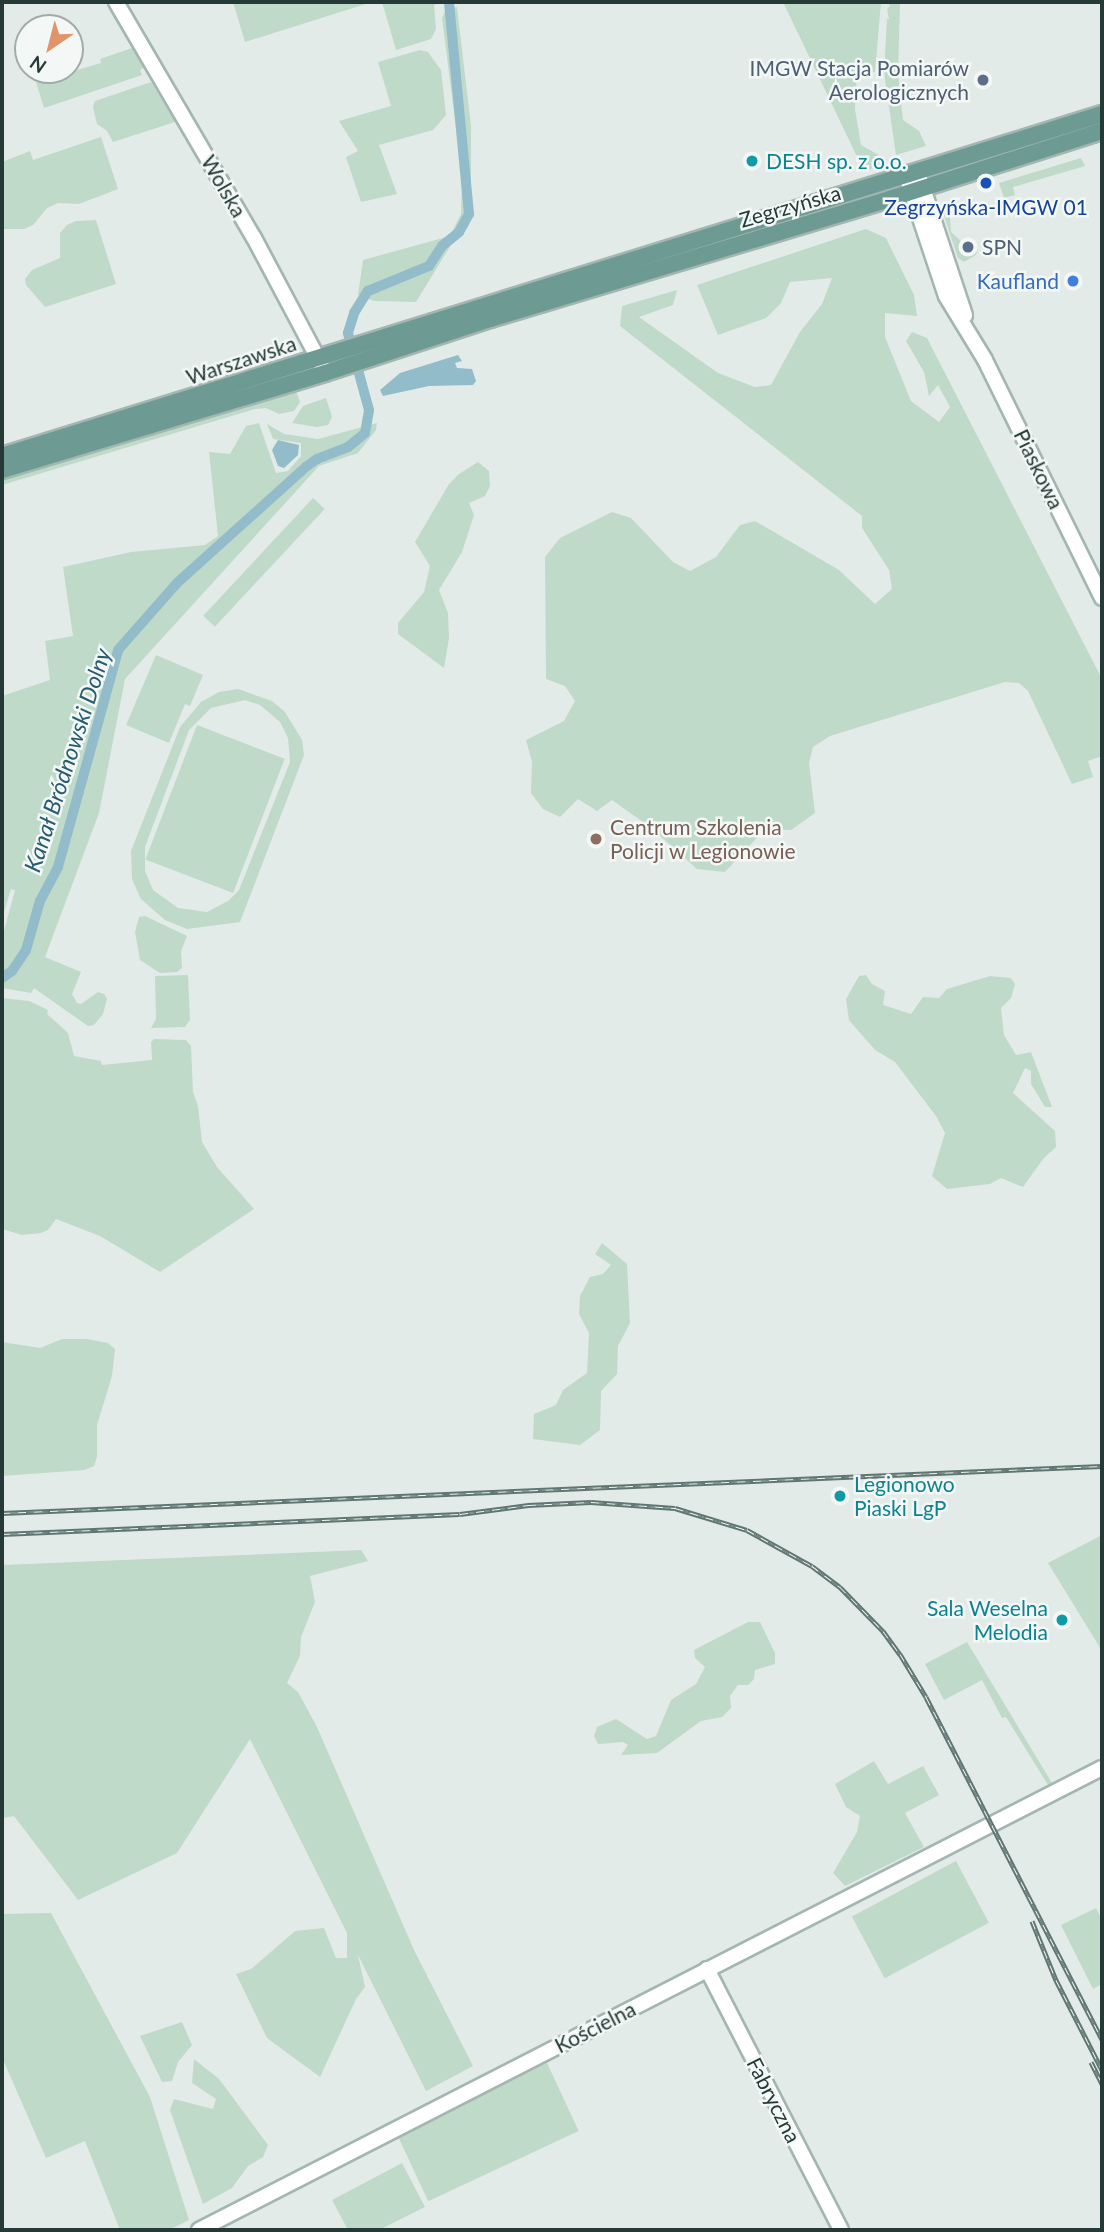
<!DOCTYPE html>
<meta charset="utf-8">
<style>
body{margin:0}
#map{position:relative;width:1104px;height:2232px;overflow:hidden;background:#e3ebe8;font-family:Lato,sans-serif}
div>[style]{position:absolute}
.green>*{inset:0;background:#bfdac9;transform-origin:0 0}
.water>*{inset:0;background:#92bcc9}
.canal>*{height:10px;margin:-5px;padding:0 5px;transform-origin:5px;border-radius:5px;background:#92bcc9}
.roads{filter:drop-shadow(2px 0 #a3b6b1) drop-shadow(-2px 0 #a3b6b1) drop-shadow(0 2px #a3b6b1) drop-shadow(0 -2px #a3b6b1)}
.secondary>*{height:14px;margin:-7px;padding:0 7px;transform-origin:7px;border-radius:7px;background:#fff}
.primary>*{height:16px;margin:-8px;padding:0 8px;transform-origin:8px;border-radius:8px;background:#6d9b94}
.rail>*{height:5px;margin-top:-2.5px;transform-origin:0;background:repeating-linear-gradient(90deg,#f3f8f6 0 8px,#607672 0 16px);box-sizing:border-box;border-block:2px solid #607672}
.dots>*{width:19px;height:19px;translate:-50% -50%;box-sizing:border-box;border:4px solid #f3f8f6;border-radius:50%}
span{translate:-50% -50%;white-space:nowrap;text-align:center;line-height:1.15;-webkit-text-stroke:5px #f3f8f6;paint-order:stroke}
.service-label{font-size:21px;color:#4e5e75}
.right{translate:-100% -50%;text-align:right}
.left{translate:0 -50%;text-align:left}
.culture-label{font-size:21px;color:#0d838f}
.street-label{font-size:21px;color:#253a37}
.transit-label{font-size:21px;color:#164399}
.shop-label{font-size:21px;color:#366cbe}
.education-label{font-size:21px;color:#785e54}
.water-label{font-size:23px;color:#275c6f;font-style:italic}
.frame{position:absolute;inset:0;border:4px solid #253a37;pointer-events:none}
.north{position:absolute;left:14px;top:14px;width:70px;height:70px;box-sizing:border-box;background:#f3f8f6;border:2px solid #a1acaa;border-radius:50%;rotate:215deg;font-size:19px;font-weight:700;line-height:28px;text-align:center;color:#253a37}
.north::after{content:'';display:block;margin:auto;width:24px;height:32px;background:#e1946c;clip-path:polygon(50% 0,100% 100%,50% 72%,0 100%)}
</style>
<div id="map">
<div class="green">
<i style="clip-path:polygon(233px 2px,372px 2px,245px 42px)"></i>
<i style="clip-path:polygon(382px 2px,442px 2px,434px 5px,436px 29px,431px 39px,396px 50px)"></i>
<i style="clip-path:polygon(783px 2px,881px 2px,875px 72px,857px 74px,855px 109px,861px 145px,884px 158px,884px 164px,866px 171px,861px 165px)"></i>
<i style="clip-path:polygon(888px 2px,900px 2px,898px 73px,903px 120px,919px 131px,926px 146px,896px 155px,884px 72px,887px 19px,889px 19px,887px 9px,890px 6px)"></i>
<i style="clip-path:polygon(457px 7px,471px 126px,471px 217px,468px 227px,454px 240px,416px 302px,374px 301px,358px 295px,363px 260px,450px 236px,461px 214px,462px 175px,442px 18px,446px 9px)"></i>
<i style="clip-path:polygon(135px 47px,146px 66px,140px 70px,142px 75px,44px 108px,36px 82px,101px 63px,100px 59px)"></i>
<i style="clip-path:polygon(420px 50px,428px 52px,441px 70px,446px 115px,433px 130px,379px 145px,397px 194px,361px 202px,346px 157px,358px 151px,339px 121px,391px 106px,378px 62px)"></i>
<i style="clip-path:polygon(151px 82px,175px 122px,113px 142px,107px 131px,97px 124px,93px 107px,95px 101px)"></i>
<i style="clip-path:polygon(101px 137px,118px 189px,79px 204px,58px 203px,47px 208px,33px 225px,24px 229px,2px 229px,2px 162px,30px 151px,33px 160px)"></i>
<i style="clip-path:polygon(1081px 158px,1085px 166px,1013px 187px,1015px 195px,1004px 198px,999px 183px)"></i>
<i style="clip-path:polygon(958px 200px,950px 218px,951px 232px,961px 241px,967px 243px,965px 247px,969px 249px,972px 245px,978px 249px,976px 255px,964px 262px,958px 258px,943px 213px,946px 201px)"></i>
<i style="clip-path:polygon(96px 220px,116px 284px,45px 307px,26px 285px,25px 279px,32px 270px,60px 258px,60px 233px,67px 225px,76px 221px)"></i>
<i style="clip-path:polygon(866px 229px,886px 238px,914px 295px,917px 316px,885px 313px,885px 337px,911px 401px,939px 422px,950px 407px,938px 385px,929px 396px,924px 372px,906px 341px,912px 332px,927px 338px,1102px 679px,1102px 756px,1088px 761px,1093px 777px,1072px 784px,1028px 691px,1019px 683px,1005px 682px,830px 736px,813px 747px,809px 763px,815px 813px,791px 830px,765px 829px,725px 872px,697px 869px,650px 827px,612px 800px,597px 811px,578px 799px,560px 817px,543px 809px,531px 793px,532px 762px,526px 740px,564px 721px,575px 701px,565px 686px,546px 679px,545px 557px,560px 538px,612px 512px,631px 518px,673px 562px,690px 571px,716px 557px,740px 525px,755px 521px,839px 570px,875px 604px,892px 589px,889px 570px,862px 528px,862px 516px,620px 326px,622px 306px,677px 290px,673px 305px,639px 317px,718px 373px,755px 387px,771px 385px,800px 332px,822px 304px,832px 278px,790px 282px,781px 303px,766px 318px,718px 335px,697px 285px)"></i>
<i style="clip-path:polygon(296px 391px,300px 402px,294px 411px,279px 414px,266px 408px,255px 409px,2px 485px,2px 478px)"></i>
<i style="clip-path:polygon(326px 398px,332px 417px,328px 425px,317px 427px,292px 423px,303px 406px)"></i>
<i style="clip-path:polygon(259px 423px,276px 473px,288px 471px,301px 456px,301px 443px,273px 439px,267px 424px,284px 434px,318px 439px,377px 423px,376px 430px,358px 453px,319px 466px,125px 679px,99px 813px,45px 957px,81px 972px,72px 994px,77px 1003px,81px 1004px,98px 992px,104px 994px,107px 999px,103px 1014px,94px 1025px,88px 1026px,34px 988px,31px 993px,2px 988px,2px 938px,15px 890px,11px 889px,2px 918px,2px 696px,50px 680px,45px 641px,73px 636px,63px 567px,131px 552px,205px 545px,218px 536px,209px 452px,230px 454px,246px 426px)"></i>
<i style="clip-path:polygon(478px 462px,489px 471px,490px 486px,485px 496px,469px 503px,474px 515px,462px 552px,439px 590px,448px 613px,449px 638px,444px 668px,398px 634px,398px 623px,424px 592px,430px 566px,415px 542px,449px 484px,459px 474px)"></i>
<i style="left:313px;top:498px;width:16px;height:161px;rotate:43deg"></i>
<i style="clip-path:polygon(156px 655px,203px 675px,190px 706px,185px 704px,169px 743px,126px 725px)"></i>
<i style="clip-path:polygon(evenodd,238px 689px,272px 701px,285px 712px,302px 740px,304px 755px,240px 922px,187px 929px,165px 920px,141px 899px,132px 879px,131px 851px,180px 727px,201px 702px,219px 692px,238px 689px,245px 700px,260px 705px,280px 722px,288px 738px,290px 762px,239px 890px,228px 901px,207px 912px,178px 908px,153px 890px,145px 871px,145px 847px,189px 730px,211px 708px,245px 700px)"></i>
<i style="left:197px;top:725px;width:94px;height:144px;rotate:21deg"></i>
<i style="clip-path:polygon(145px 916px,187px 936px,181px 951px,182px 968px,177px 972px,160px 973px,140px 960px,135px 932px,139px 917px)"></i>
<i style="clip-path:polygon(188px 975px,190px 1020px,185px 1027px,151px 1028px,156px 1019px,155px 976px)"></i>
<i style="clip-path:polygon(866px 975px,872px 984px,885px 991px,883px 1005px,911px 1014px,923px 997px,939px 998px,947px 989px,990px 976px,1011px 978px,1015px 984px,1011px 998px,1001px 1008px,1004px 1035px,1016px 1055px,1031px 1052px,1052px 1107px,1045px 1107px,1031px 1084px,1031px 1071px,1025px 1068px,1013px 1093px,1055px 1131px,1056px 1147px,1043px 1159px,1023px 1187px,1001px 1178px,990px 1184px,947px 1189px,932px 1176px,945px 1133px,936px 1116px,895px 1062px,875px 1050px,849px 1020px,846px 999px,859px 976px)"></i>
<i style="clip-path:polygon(2px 998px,29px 1001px,48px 1010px,47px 1014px,68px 1033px,74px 1056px,101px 1061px,102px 1065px,152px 1060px,151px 1042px,154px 1039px,186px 1040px,191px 1046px,193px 1092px,198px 1106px,202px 1142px,217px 1167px,254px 1209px,160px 1272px,100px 1236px,56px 1219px,48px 1230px,41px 1233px,22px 1235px,2px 1229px)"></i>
<i style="clip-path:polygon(602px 1243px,627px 1264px,630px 1323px,618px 1346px,617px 1374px,601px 1391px,600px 1430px,580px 1445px,533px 1439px,534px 1414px,556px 1405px,563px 1390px,587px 1373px,589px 1333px,579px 1314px,580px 1296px,590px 1277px,603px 1274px,611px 1265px,595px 1254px)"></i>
<i style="clip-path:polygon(62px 1339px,86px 1339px,108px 1343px,115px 1349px,112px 1376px,97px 1425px,97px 1457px,94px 1466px,85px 1470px,2px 1476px,2px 1342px,40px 1348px)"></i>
<i style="clip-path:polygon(1102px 1535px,1102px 1651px,1048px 1563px)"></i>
<i style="clip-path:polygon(361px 1550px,368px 1561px,310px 1576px,315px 1602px,301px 1637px,300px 1656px,287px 1683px,298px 1692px,317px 1727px,414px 1950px,473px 2066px,426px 2091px,358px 1955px,365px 1987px,356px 1999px,320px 2077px,267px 2038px,236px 1974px,251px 1969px,295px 1931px,324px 1928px,336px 1958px,347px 1958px,347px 1933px,250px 1739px,177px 1853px,78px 1900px,14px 1816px,2px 1818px,2px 1565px)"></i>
<i style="clip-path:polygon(748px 1622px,760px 1622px,775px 1653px,775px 1664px,755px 1670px,754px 1679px,748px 1685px,738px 1685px,730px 1696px,731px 1708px,722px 1717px,701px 1721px,657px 1753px,621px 1755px,628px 1745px,623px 1742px,598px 1744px,594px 1736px,597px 1727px,616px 1719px,647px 1739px,656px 1736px,671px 1700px,696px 1684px,705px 1667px,695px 1658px,694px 1650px)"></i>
<i style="clip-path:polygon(967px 1642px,1052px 1783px,1048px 1785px,1006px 1717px,1002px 1718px,982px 1680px,944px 1700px,925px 1664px)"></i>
<i style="clip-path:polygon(874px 1761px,888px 1784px,923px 1766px,939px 1795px,905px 1813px,924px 1847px,845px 1886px,833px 1873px,857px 1832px,860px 1816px,846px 1807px,835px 1784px)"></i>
<i style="left:956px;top:1861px;width:70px;height:118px;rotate:62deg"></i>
<i style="clip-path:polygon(1096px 1908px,1102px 1920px,1102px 1984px,1093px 1989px,1061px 1925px)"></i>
<i style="clip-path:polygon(51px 1913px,150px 2097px,189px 2220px,169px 2230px,120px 2230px,85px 2141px,46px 2158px,4px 2062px,2px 2063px,2px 1914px)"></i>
<i style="clip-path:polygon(182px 2022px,192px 2045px,178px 2062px,172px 2081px,162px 2082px,140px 2036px)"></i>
<i style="clip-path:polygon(194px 2059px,219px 2079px,268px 2145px,263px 2157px,248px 2166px,232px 2188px,203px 2204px,170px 2110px,174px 2099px,213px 2109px,216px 2099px,192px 2083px)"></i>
<i style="left:547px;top:2063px;width:75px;height:166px;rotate:65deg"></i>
<i style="clip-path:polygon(402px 2163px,425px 2207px,379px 2230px,348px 2230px,332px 2200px)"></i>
</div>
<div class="water">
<i style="clip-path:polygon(458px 355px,462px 361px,455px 363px,457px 368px,472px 369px,476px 381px,473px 385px,429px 386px,383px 396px,380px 390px,400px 373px)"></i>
<i style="clip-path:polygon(278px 440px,299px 445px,298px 455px,284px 468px,278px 466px,272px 450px)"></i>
</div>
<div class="canal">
<i style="left:2px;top:978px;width:12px;rotate:-35deg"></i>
<i style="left:12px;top:971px;width:25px;rotate:-56deg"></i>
<i style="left:26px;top:950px;width:51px;rotate:-74.1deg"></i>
<i style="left:40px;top:901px;width:38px;rotate:-62deg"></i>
<i style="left:58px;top:867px;width:225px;rotate:-74.5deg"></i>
<i style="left:118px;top:650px;width:89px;rotate:-48.6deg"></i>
<i style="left:177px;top:583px;width:175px;rotate:-42deg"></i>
<i style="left:307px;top:466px;width:12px;rotate:-35deg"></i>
<i style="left:317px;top:459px;width:33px;rotate:-21deg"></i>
<i style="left:348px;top:447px;width:22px;rotate:-39deg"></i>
<i style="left:365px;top:433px;width:23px;rotate:-80deg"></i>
<i style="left:369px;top:410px;width:80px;rotate:-105.3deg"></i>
<i style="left:348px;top:333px;width:21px;rotate:-73deg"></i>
<i style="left:354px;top:313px;width:26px;rotate:-58deg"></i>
<i style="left:368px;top:291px;width:66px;rotate:-22.3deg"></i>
<i style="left:429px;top:266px;width:24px;rotate:-57deg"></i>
<i style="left:442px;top:246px;width:22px;rotate:-39deg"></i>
<i style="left:459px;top:232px;width:21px;rotate:-61deg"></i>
<i style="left:469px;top:214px;width:213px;rotate:-95.4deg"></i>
</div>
<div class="roads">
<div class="secondary">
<i style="left:116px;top:2px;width:273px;rotate:59.7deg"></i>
<i style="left:254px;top:238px;width:145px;rotate:62deg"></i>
<i style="left:918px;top:173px;width:150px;rotate:71.7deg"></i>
<i style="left:906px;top:176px;width:126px;rotate:71.6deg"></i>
<i style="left:946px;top:296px;width:75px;rotate:58.6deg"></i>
<i style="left:985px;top:360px;width:265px;rotate:63.8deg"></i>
<i style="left:707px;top:1969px;width:293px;rotate:62.8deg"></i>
<i style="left:199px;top:2230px;width:1014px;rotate:-27.1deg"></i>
</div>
<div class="primary">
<i style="left:2px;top:456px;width:1152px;rotate:-17.27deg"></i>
<i style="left:2px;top:470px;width:337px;rotate:-16.7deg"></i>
<i style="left:325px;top:373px;width:174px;rotate:-18.1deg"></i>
<i style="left:490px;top:319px;width:417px;rotate:-16.7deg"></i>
<i style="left:889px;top:199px;width:224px;rotate:-17.7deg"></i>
</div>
</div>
<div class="rail">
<i style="left:2px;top:1513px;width:1101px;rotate:-2.45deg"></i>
<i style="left:2px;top:1534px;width:458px;rotate:-2.5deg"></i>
<i style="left:460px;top:1514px;width:69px;rotate:-7.5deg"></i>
<i style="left:528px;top:1505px;width:63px;rotate:-2.7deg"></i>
<i style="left:591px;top:1502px;width:84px;rotate:4.1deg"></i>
<i style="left:675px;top:1508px;width:75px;rotate:17deg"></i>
<i style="left:747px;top:1530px;width:74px;rotate:29deg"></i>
<i style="left:812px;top:1566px;width:35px;rotate:37deg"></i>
<i style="left:840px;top:1587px;width:62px;rotate:45.7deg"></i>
<i style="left:883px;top:1631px;width:29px;rotate:54deg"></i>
<i style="left:900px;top:1654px;width:50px;rotate:58.8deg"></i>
<i style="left:926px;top:1697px;width:385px;rotate:62.8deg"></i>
<i style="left:1032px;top:1921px;width:64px;rotate:67.9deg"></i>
<i style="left:1056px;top:1980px;width:101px;rotate:62.9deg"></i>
<i style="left:1091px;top:2062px;width:25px;rotate:63deg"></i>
</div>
<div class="dots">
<i style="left:983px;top:80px;background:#5c6f8a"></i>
<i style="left:752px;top:161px;background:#0f9aa8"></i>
<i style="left:986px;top:183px;background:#1a4fb4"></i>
<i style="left:968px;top:247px;background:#5c6f8a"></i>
<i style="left:1073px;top:281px;background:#3f7fe0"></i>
<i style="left:596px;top:839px;background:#8d6e63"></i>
<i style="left:840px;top:1496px;background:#0f9aa8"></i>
<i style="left:1062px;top:1620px;background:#0f9aa8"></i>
</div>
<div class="service-label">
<span class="right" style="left:969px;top:80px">IMGW Stacja Pomiarów<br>Aerologicznych</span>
<span class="left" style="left:982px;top:247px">SPN</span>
</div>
<div class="culture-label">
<span class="left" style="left:766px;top:161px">DESH sp. z o.o.</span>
<span class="left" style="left:854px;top:1496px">Legionowo<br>Piaski LgP</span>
<span class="right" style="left:1048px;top:1620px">Sala Weselna<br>Melodia</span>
</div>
<div class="street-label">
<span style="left:224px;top:186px;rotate:60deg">Wolska</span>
<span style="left:790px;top:206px;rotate:-16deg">Zegrzyńska</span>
<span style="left:241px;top:360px;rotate:-18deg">Warszawska</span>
<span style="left:1039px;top:469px;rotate:64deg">Piaskowa</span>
<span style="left:595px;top:2027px;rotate:-27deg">Kościelna</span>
<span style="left:774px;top:2100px;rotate:63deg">Fabryczna</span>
</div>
<div class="transit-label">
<span style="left:986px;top:207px">Zegrzyńska-IMGW 01</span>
</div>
<div class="shop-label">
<span class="right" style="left:1059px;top:281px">Kaufland</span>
</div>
<div class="education-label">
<span class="left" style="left:610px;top:839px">Centrum Szkolenia<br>Policji w Legionowie</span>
</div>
<div class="water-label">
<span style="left:67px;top:760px;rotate:-72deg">Kanał Bródnowski Dolny</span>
</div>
<div class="frame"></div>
<div class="north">N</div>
</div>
